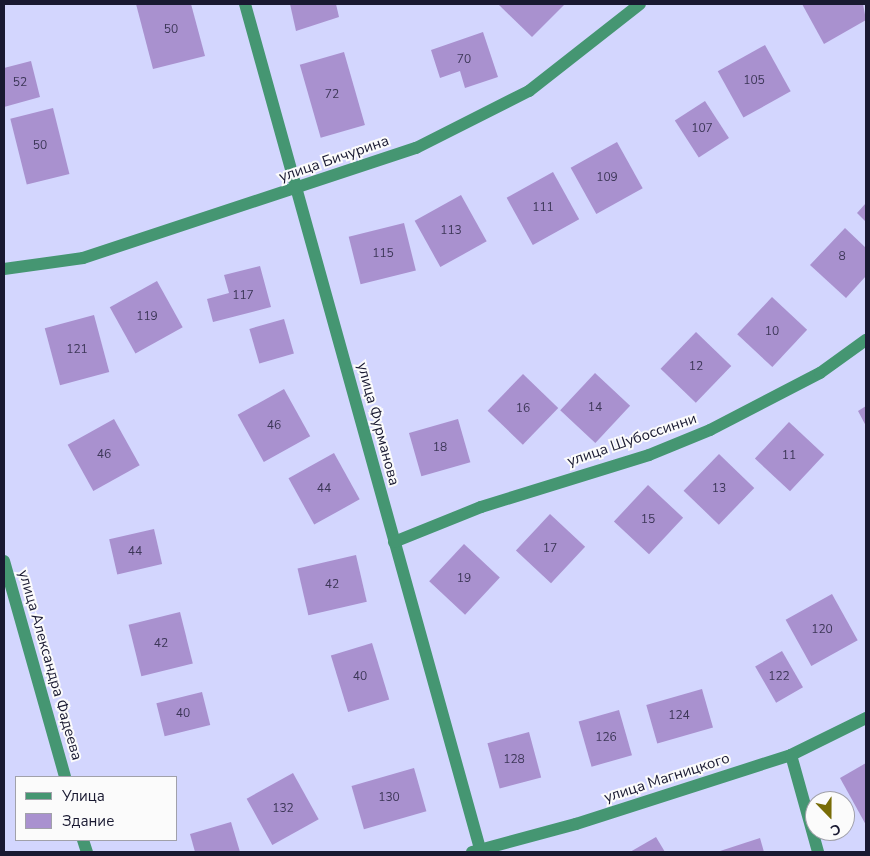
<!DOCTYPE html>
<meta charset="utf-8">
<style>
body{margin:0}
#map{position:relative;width:870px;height:856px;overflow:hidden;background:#d3d6fe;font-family:"Nunito Sans",sans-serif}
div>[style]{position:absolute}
.building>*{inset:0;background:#a991cf;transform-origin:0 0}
.street>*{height:12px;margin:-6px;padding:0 6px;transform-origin:6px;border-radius:6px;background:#459672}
span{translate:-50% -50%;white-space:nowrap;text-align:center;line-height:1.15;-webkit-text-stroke:4px #fbfbfb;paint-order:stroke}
.number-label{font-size:12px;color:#3d3758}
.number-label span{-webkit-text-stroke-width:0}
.street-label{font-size:15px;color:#191931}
.frame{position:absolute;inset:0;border:5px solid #191931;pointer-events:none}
.legend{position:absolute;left:15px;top:776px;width:162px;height:65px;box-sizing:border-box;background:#fbfbfb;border:1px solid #a1a1aa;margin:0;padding:6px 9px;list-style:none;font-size:15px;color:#191931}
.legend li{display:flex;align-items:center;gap:10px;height:25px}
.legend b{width:25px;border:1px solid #a1a1aa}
.north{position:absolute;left:805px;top:791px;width:50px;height:50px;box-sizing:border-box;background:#fbfbfb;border:1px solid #a1a1aa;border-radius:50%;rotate:158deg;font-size:14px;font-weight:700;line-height:20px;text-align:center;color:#191931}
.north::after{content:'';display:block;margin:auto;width:18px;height:22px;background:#786c07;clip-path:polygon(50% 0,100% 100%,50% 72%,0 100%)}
</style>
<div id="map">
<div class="building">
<i style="clip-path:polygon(136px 4px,191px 4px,205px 56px,153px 69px)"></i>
<i style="clip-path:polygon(290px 4px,336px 4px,339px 17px,296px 31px)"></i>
<i style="clip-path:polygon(498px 4px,565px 4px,532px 37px)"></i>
<i style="clip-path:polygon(802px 4px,863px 4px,866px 20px,824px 44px)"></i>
<i style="clip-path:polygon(483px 32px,498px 77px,465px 88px,460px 71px,440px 78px,431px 50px)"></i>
<i style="left:765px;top:45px;width:53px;height:54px;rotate:61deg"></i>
<i style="left:344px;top:52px;width:76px;height:46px;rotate:74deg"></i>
<i style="clip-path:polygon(31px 61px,40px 97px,4px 107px,4px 68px)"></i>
<i style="left:705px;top:101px;width:44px;height:36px;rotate:57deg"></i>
<i style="left:53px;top:108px;width:68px;height:44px;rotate:76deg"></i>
<i style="left:617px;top:142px;width:53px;height:53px;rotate:61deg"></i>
<i style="left:553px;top:172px;width:54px;height:53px;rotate:61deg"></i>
<i style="left:461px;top:195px;width:53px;height:53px;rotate:61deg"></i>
<i style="clip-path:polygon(866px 203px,866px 222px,857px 213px)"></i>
<i style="left:404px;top:223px;width:49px;height:57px;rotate:76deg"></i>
<i style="clip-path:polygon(845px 228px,866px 248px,866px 276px,846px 298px,810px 265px)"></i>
<i style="clip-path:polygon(260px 266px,271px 307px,213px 322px,207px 299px,229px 293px,224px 275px)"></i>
<i style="left:157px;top:281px;width:53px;height:54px;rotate:61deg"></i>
<i style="left:772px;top:297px;width:48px;height:51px;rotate:43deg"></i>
<i style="left:94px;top:315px;width:59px;height:51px;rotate:75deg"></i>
<i style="left:284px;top:319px;width:36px;height:36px;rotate:74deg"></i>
<i style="left:696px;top:332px;width:49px;height:51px;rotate:44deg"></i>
<i style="left:595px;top:373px;width:48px;height:51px;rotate:43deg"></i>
<i style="left:523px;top:374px;width:49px;height:51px;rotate:44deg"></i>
<i style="left:284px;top:389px;width:54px;height:53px;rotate:61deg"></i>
<i style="clip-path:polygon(866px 406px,866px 426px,858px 411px)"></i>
<i style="left:114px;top:419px;width:53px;height:53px;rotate:61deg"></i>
<i style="left:458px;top:419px;width:45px;height:51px;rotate:74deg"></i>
<i style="left:789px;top:422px;width:48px;height:50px;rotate:43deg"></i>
<i style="left:334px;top:453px;width:53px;height:52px;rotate:61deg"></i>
<i style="left:719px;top:454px;width:49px;height:51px;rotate:44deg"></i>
<i style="left:648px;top:485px;width:48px;height:50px;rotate:43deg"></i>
<i style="left:550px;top:514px;width:48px;height:50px;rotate:43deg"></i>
<i style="left:154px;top:529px;width:36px;height:46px;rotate:77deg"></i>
<i style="left:464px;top:544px;width:49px;height:51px;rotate:43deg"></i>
<i style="left:356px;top:555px;width:48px;height:60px;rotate:77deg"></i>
<i style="left:832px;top:594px;width:53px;height:53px;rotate:61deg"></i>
<i style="left:180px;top:612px;width:53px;height:53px;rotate:76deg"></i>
<i style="left:372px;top:643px;width:59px;height:43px;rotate:73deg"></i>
<i style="left:782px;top:651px;width:42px;height:31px;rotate:60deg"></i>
<i style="left:702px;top:689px;width:40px;height:58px;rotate:74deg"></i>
<i style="left:202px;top:692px;width:34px;height:47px;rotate:76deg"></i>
<i style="left:619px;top:710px;width:47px;height:42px;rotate:74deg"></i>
<i style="left:529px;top:732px;width:47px;height:43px;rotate:75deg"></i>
<i style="clip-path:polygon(866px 763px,866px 825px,840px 778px)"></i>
<i style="left:414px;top:768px;width:45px;height:65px;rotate:74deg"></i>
<i style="left:293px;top:773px;width:53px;height:53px;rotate:61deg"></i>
<i style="clip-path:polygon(231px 822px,240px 852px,195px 852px,190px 834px)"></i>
<i style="clip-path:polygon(656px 837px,665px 852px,630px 852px)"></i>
<i style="clip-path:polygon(760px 838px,764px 852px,717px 852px)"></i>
</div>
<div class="street">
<i style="left:245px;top:4px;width:880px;rotate:74.45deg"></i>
<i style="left:4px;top:269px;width:80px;rotate:-7.9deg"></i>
<i style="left:83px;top:258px;width:351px;rotate:-18.3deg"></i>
<i style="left:416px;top:148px;width:127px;rotate:-26.8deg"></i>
<i style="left:529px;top:91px;width:141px;rotate:-38.1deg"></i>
<i style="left:394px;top:542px;width:94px;rotate:-21.9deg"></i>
<i style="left:481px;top:507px;width:176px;rotate:-17.2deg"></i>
<i style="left:649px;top:455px;width:66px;rotate:-22.3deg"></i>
<i style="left:710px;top:430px;width:124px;rotate:-27.4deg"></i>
<i style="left:820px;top:373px;width:57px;rotate:-35.7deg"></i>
<i style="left:4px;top:561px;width:224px;rotate:74.2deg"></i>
<i style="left:791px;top:755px;width:101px;rotate:74.4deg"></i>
<i style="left:83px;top:840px;width:13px;rotate:72deg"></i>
<i style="left:472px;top:852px;width:108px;rotate:-15.1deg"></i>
<i style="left:576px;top:824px;width:226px;rotate:-17.8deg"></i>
<i style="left:791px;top:755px;width:84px;rotate:-26.3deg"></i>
</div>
<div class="number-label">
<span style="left:171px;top:30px">50</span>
<span style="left:464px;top:60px">70</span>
<span style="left:754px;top:81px">105</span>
<span style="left:20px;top:83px">52</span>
<span style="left:332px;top:95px">72</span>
<span style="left:702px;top:129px">107</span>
<span style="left:40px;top:146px">50</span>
<span style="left:607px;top:178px">109</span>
<span style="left:543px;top:208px">111</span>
<span style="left:451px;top:231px">113</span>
<span style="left:383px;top:254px">115</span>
<span style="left:842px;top:257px">8</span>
<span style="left:243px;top:296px">117</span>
<span style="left:147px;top:317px">119</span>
<span style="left:772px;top:332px">10</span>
<span style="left:77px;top:350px">121</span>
<span style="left:696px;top:367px">12</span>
<span style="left:595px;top:408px">14</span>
<span style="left:523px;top:409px">16</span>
<span style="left:274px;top:426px">46</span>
<span style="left:440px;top:448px">18</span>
<span style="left:104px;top:455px">46</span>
<span style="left:789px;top:456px">11</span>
<span style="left:324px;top:489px">44</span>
<span style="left:719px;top:489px">13</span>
<span style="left:648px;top:520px">15</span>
<span style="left:550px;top:549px">17</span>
<span style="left:135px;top:552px">44</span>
<span style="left:464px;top:579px">19</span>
<span style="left:332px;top:585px">42</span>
<span style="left:822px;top:630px">120</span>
<span style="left:161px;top:644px">42</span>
<span style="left:360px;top:677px">40</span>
<span style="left:779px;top:677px">122</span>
<span style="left:183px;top:714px">40</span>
<span style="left:679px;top:716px">124</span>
<span style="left:606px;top:738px">126</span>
<span style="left:514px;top:760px">128</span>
<span style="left:389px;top:798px">130</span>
<span style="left:283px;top:809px">132</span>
</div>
<div class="street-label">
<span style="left:334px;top:159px;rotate:-19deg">улица Бичурина</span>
<span style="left:378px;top:424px;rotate:75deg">улица Фурманова</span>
<span style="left:632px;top:440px;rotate:-19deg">улица Шубоссинни</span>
<span style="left:50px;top:665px;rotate:74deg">улица Александра Фадеева</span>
<span style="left:667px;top:778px;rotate:-18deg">улица Магницкого</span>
</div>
<div class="frame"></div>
<ul class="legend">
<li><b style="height:6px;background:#459672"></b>Улица</li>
<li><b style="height:14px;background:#a991cf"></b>Здание</li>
</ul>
<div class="north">С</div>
</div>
